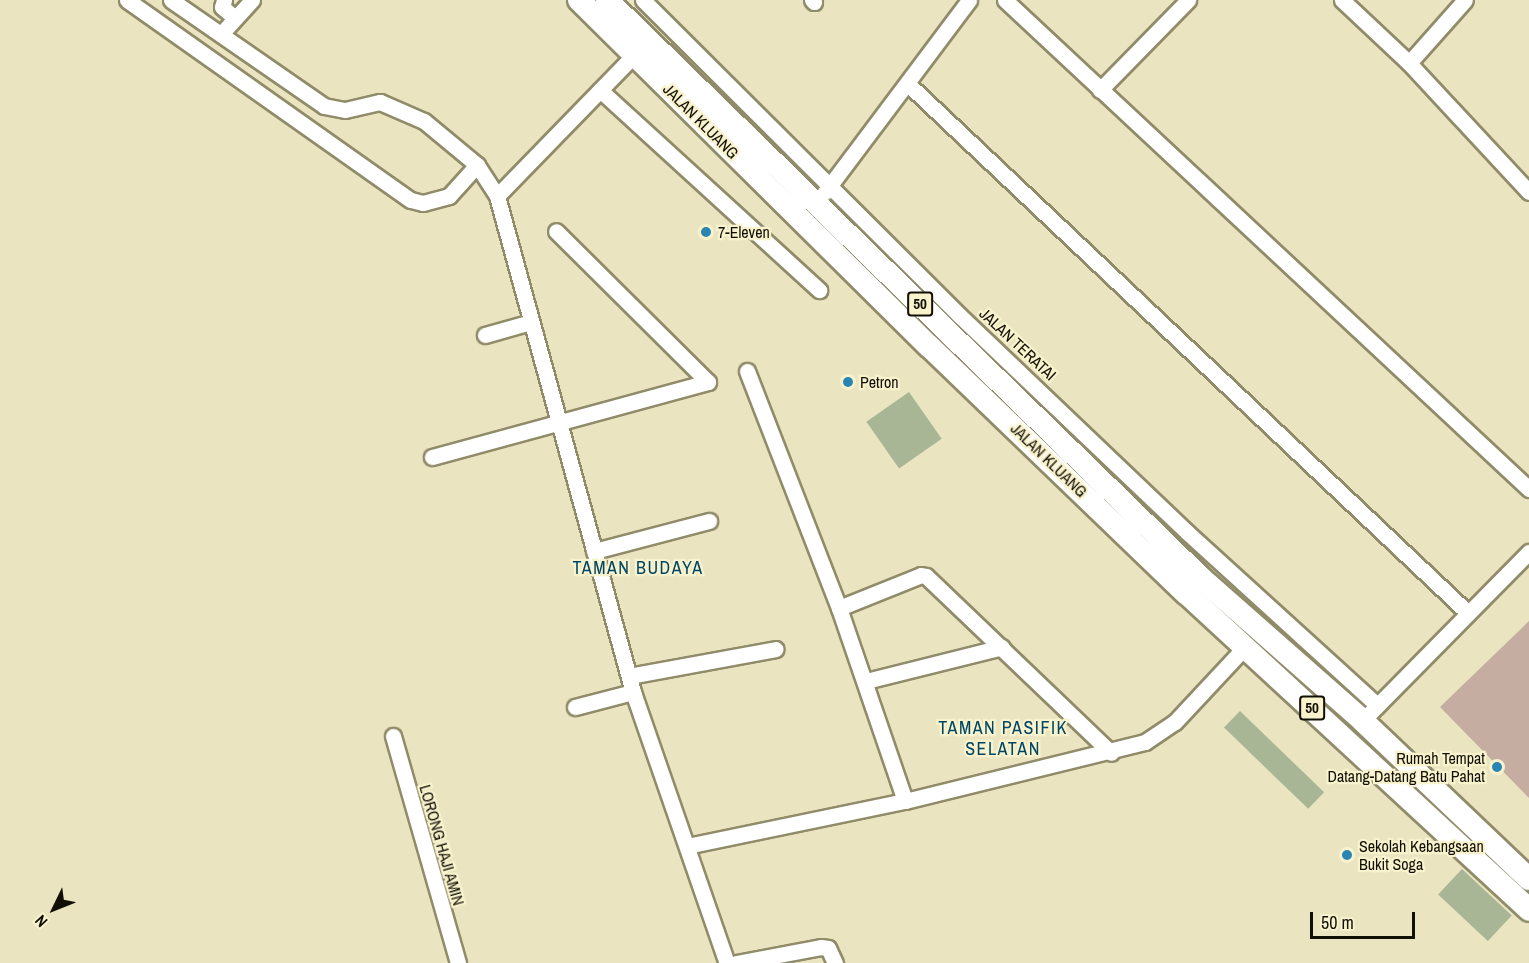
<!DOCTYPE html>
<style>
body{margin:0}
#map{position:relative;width:1529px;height:963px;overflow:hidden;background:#eae4c0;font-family:"Archivo Narrow",sans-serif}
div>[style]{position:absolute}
.green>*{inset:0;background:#c5ada2}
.building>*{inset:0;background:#a8b696;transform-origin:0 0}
.roads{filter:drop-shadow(2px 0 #908b69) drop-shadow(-2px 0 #908b69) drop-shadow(0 2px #908b69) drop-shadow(0 -2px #908b69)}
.minor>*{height:15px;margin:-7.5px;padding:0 7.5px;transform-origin:7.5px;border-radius:7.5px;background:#fff}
.highway>*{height:22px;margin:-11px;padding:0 11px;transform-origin:11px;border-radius:11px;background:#fff}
.dots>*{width:16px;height:16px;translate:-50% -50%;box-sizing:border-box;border:3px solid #f8f2cd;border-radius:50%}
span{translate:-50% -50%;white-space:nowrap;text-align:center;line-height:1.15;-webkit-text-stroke:4.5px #f8f2cd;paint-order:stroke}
.shield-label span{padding:2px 4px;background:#f8f2cd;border:2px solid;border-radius:4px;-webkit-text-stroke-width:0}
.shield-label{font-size:15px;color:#110f04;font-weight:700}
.street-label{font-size:16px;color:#110f04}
.poi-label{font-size:16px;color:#110f04}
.left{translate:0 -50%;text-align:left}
.right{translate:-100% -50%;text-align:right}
.neighbourhood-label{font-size:18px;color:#004664;letter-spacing:1.5px}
.north{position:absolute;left:24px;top:879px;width:60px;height:60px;-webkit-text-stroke:4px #f8f2cd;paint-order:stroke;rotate:227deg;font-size:16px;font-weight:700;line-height:24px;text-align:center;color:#110f04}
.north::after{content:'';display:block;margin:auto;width:21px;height:27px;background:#110f04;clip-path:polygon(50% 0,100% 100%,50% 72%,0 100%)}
.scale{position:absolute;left:1310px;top:912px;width:105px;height:27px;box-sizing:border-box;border:3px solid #110f04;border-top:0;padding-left:8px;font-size:18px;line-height:21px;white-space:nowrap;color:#110f04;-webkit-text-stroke:4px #f8f2cd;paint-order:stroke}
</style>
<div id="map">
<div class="green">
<i style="clip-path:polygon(1529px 621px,1529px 798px,1440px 707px)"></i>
</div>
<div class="building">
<i style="left:909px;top:392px;width:57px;height:52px;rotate:55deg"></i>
<i style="left:1240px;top:711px;width:117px;height:23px;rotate:44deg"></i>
<i style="left:1462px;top:869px;width:68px;height:35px;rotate:43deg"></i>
</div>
<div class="roads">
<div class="minor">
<i style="left:127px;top:0;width:347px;rotate:35.2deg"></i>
<i style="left:411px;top:200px;width:12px;rotate:14deg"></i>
<i style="left:423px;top:203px;width:27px;rotate:-15deg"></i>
<i style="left:449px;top:196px;width:42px;rotate:-47.9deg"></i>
<i style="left:171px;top:0;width:186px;rotate:34.7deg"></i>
<i style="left:324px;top:106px;width:21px;rotate:11deg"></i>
<i style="left:345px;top:110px;width:36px;rotate:-13deg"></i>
<i style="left:380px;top:102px;width:48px;rotate:23.4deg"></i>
<i style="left:424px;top:121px;width:69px;rotate:39.7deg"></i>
<i style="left:477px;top:165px;width:37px;rotate:57deg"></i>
<i style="left:497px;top:196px;width:514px;rotate:74.67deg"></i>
<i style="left:633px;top:692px;width:287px;rotate:70.9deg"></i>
<i style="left:224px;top:0;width:7px;rotate:106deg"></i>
<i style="left:222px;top:7px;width:17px;rotate:40deg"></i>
<i style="left:643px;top:0;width:446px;rotate:44.9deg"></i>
<i style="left:959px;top:315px;width:316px;rotate:43.6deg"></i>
<i style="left:1188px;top:533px;width:256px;rotate:42.3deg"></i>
<i style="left:812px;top:0;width:3px;rotate:45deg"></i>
<i style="left:1005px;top:0;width:717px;rotate:43.02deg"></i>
<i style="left:1342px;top:0;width:92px;rotate:43.2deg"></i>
<i style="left:1409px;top:63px;width:176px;rotate:47.1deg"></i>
<i style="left:221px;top:34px;width:46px;rotate:-47.6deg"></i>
<i style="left:1409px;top:63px;width:84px;rotate:-48.4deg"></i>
<i style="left:908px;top:84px;width:769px;rotate:43.37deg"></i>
<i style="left:600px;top:90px;width:297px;rotate:42.4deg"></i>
<i style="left:1100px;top:90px;width:126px;rotate:-45.6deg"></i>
<i style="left:825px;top:192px;width:240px;rotate:-53.1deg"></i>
<i style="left:497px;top:196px;width:198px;rotate:-45.8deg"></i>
<i style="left:485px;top:335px;width:48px;rotate:-15.8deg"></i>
<i style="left:747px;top:371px;width:254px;rotate:68.8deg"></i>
<i style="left:839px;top:608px;width:204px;rotate:71.1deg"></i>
<i style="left:432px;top:457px;width:286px;rotate:-15.2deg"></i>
<i style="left:708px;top:382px;width:214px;rotate:-135.2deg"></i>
<i style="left:594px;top:551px;width:119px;rotate:-14.6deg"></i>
<i style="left:839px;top:608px;width:88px;rotate:-21.9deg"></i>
<i style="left:921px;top:575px;width:5px;rotate:11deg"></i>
<i style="left:926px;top:576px;width:256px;rotate:43.7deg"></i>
<i style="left:629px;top:676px;width:149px;rotate:-10.4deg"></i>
<i style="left:866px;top:681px;width:140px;rotate:-14deg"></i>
<i style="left:575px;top:707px;width:60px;rotate:-14.5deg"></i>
<i style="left:1371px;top:712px;width:225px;rotate:-45.4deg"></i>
<i style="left:393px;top:736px;width:236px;rotate:74deg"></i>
<i style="left:687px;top:846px;width:223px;rotate:-11.7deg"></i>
<i style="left:905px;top:801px;width:247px;rotate:-13.8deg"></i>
<i style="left:1145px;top:742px;width:36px;rotate:-34deg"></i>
<i style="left:1175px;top:722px;width:101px;rotate:-47deg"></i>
<i style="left:736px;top:963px;width:86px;rotate:-10.7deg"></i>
<i style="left:821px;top:947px;width:7px;rotate:8deg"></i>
<i style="left:828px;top:948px;width:17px;rotate:65deg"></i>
</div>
<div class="highway">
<i style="left:579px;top:0;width:492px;rotate:44.7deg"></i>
<i style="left:929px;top:346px;width:356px;rotate:43.9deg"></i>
<i style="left:1186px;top:593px;width:467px;rotate:42.7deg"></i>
<i style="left:607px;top:0;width:829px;rotate:44.22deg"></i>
<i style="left:1201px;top:578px;width:216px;rotate:41.4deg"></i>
<i style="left:1363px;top:721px;width:229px;rotate:43.6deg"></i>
</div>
</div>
<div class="dots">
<i style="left:706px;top:232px;background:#2985b2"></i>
<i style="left:848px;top:382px;background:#2985b2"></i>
<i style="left:1497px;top:767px;background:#2985b2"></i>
<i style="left:1347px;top:855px;background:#2985b2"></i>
</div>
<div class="shield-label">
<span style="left:920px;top:304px">50</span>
<span style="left:1312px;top:708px">50</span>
</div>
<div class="street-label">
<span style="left:701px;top:121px;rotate:45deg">JALAN KLUANG</span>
<span style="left:1018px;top:344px;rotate:43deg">JALAN TERATAI</span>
<span style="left:1049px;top:460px;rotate:44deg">JALAN KLUANG</span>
<span style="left:442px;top:845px;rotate:74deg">LORONG HAJI AMIN</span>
</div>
<div class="poi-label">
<span class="left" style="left:718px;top:232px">7-Eleven</span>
<span class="left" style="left:860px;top:382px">Petron</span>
<span class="right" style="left:1485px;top:767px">Rumah Tempat<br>Datang-Datang Batu Pahat</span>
<span class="left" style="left:1359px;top:855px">Sekolah Kebangsaan<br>Bukit Soga</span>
</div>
<div class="neighbourhood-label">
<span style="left:638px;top:568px">TAMAN BUDAYA</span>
<span style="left:1003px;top:739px">TAMAN PASIFIK<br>SELATAN</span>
</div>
<div class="north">N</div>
<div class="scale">50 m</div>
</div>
